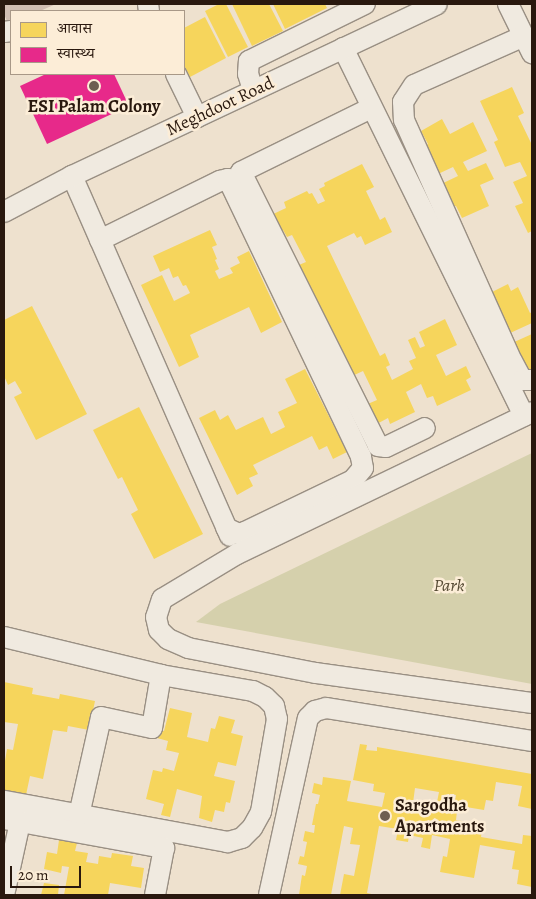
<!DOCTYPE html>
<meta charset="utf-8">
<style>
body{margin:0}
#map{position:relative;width:536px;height:899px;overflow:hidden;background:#eee1ce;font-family:Alegreya,"Noto Serif Devanagari",serif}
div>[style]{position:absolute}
.green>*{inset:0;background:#d5d0ac}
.homes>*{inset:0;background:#f6d55c}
.health>*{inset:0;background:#e7298a}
.building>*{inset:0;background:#d1beb2}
.roads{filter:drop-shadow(1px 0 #998f83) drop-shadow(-1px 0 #998f83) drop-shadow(0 1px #998f83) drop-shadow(0 -1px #998f83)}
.minor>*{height:20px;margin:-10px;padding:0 10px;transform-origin:10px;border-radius:10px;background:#f0eae0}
.dots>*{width:14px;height:14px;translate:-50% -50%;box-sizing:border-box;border:2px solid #fcedd7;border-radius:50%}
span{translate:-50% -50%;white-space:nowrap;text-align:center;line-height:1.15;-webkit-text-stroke:5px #fcedd7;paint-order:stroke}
.poi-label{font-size:18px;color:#29180e;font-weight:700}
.left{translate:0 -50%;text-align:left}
.street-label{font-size:18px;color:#29180e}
.park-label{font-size:18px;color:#574b35;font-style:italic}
.frame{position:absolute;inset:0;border:5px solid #29180e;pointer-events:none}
.legend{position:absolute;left:10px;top:10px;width:175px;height:65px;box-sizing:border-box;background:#fcedd7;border:1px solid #a89887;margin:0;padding:6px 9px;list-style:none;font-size:15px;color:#29180e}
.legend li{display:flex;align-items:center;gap:10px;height:25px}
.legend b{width:25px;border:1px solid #a89887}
.scale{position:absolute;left:10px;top:866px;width:71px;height:22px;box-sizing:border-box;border:2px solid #29180e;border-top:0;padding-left:6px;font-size:15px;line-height:18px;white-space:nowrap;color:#29180e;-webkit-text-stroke:4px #fcedd7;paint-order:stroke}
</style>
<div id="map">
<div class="green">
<i style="clip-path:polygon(532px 453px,532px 684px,196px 622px,220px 604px)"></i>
</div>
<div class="homes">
<i style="clip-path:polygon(219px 4px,226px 4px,248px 47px,228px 57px,205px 11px)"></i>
<i style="clip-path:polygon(232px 4px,269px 4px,283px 31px,252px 46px)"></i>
<i style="clip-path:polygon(273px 4px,325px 4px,327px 8px,285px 29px)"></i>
<i style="clip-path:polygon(205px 17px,226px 58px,190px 77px,184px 65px,184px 28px)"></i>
<i style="clip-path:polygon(512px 87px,524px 113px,518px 116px,532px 145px,532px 231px,528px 233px,515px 206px,523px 203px,513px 182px,527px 176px,520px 162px,505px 167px,494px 142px,498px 140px,480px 101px)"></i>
<i style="clip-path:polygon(442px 119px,450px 134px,473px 122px,487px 151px,463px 162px,468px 171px,486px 163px,494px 179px,480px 185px,489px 206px,462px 218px,456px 206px,451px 208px,439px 185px,458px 176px,453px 167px,438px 174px,424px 146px,428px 144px,421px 131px)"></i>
<i style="clip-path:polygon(362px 164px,374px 187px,366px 191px,380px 220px,385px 217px,392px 232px,365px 245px,361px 236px,357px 238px,354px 233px,327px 246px,380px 356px,385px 353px,390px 365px,386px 367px,392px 380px,413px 369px,409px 361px,416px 358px,408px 340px,415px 337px,420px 348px,425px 346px,419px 332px,445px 319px,457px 345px,436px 355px,446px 376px,466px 366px,471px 377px,466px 380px,471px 390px,437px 406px,433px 396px,427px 398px,421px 384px,406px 392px,415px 412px,390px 424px,388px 418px,373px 426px,363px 406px,377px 400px,363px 371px,348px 378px,294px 267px,306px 262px,292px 235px,287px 237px,283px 230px,278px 233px,269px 216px,286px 208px,284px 202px,307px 191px,309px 194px,312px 193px,318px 204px,325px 201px,319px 189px,325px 186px,324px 183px)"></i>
<i style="clip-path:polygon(210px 230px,217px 245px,212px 247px,217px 259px,215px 260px,219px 269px,215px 271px,219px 279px,233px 273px,230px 268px,240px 263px,237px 257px,249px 251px,282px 322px,261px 333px,249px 307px,190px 335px,199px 357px,179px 367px,141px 285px,162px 275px,174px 301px,190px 293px,186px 285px,183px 286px,178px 276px,173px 278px,169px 268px,160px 272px,153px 256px)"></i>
<i style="clip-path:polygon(508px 284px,511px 291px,518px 287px,530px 313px,532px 312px,532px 323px,506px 335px,490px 293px)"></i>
<i style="clip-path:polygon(32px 306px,87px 414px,36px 440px,14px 397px,22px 393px,15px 381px,8px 385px,4px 376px,4px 320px)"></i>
<i style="clip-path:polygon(532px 334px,532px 371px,530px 372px,528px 367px,524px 369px,512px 343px)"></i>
<i style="clip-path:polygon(305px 369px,347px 452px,333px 459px,327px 446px,319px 450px,312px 436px,253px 465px,258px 474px,249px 478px,253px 486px,237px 495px,199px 418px,215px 410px,220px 420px,228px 415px,236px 430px,263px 417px,271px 434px,285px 427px,278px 412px,297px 403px,285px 379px)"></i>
<i style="clip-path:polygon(139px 407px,203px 534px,154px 559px,131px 514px,138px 510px,122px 477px,118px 479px,93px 430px)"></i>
<i style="clip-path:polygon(4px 682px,33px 688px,32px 694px,59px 699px,60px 694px,95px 701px,89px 730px,68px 726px,67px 732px,53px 730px,43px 779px,30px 776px,26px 795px,4px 791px,4px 767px,7px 749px,13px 750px,18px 724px,4px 722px)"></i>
<i style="clip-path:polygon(170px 708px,192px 713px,187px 737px,208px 742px,211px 728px,215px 729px,219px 716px,235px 720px,231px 733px,243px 736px,236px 766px,218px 762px,214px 776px,235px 781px,230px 803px,226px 802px,224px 812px,215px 810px,212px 822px,199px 818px,202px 796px,177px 789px,170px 817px,161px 815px,164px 804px,146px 799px,153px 770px,162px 772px,163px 768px,174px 771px,179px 753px,166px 750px,168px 741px,157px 738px,159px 730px,164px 731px)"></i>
<i style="clip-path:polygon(360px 744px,367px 745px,366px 750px,377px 751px,377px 747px,532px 774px,532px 809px,518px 806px,522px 786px,496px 782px,493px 801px,486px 800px,484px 810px,454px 805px,456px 795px,450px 794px,449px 804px,437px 802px,439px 792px,415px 788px,413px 803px,457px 811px,456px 820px,483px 825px,481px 837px,522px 844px,523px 835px,532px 836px,532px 887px,517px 884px,519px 870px,512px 869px,515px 851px,480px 845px,474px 878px,440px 872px,443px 856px,447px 857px,450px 839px,432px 835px,430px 849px,421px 847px,423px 838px,409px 835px,408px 842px,396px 840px,398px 829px,379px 826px,367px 893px,376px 895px,340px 895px,344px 874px,354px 876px,360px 845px,350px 844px,353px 828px,344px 826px,331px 895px,299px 895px,302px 875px,305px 876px,307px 866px,298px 864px,300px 856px,304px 857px,307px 842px,303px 841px,305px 831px,314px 833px,315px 825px,312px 825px,316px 804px,318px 804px,320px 795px,312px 793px,314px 783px,322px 785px,323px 777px,351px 781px,347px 801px,382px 807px,385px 793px,373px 791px,374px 784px,353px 780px)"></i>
<i style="clip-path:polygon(59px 840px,77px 843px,75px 851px,88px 853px,86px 862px,98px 864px,99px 856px,111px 858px,112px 853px,133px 856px,131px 866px,144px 868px,141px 888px,110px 883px,108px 895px,64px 895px,69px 867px,62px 866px,61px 873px,44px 869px,47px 852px,57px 854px)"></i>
<i style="clip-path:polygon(44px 883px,59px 885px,58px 895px,41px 895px)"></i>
</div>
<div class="health">
<i style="clip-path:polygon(46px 74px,114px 74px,129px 106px,47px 144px,20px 86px)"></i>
</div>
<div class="building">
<i style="clip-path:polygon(4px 4px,56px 4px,40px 11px,11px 11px,9px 26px,4px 14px)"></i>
</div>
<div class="roads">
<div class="minor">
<i style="left:148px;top:4px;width:7px;rotate:82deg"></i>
<i style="left:508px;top:4px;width:55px;rotate:63.9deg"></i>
<i style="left:4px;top:32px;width:7px;rotate:-8deg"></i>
<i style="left:524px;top:36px;width:120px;rotate:156deg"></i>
<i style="left:414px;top:85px;width:20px;rotate:123deg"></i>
<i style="left:403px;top:102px;width:18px;rotate:87deg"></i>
<i style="left:404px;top:120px;width:264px;rotate:65.9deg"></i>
<i style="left:512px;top:361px;width:21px;rotate:62deg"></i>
<i style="left:522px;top:380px;width:10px"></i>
<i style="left:343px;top:48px;width:410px;rotate:63.8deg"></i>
<i style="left:176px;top:74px;width:48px;rotate:64deg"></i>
<i style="left:253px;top:90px;width:17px;rotate:-107deg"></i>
<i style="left:248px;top:74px;width:13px;rotate:-86deg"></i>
<i style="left:249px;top:61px;width:129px;rotate:-26.2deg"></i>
<i style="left:371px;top:108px;width:145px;rotate:153.8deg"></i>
<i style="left:241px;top:172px;width:306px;rotate:63.4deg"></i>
<i style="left:378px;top:446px;width:8px;rotate:7deg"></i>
<i style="left:386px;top:447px;width:43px;rotate:-26deg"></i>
<i style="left:72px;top:176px;width:393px;rotate:66.3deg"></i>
<i style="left:4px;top:212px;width:77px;rotate:-27.9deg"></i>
<i style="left:72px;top:176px;width:403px;rotate:-25.2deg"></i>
<i style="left:100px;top:240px;width:134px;rotate:-26.2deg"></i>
<i style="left:220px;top:181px;width:8px;rotate:-14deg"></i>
<i style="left:228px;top:179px;width:308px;rotate:64.4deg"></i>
<i style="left:361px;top:457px;width:11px;rotate:80deg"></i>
<i style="left:363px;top:468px;width:16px;rotate:130deg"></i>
<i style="left:353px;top:480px;width:120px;rotate:154.3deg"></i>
<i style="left:245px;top:532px;width:6px;rotate:162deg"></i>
<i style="left:239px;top:534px;width:14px;rotate:-155deg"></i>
<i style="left:532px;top:412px;width:327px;rotate:154.3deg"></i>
<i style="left:237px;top:554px;width:87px;rotate:149deg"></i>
<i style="left:162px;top:599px;width:19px;rotate:108deg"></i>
<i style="left:156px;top:617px;width:13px;rotate:77deg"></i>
<i style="left:159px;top:630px;width:13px;rotate:45deg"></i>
<i style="left:168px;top:639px;width:22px;rotate:24deg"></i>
<i style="left:188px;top:648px;width:130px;rotate:11.1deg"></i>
<i style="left:316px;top:673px;width:218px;rotate:7.9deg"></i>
<i style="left:4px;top:637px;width:162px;rotate:13.6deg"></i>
<i style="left:161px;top:675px;width:93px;rotate:9.9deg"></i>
<i style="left:253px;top:691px;width:13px;rotate:27deg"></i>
<i style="left:265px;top:697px;width:13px;rotate:45deg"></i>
<i style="left:274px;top:706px;width:13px;rotate:77deg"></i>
<i style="left:277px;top:719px;width:94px;rotate:99.8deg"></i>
<i style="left:261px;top:812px;width:18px;rotate:119deg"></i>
<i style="left:252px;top:828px;width:14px;rotate:135deg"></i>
<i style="left:242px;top:838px;width:15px;rotate:164deg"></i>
<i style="left:228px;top:842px;width:228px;rotate:-169.6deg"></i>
<i style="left:79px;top:815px;width:100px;rotate:-77.3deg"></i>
<i style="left:101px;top:717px;width:52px;rotate:12.2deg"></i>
<i style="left:152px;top:728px;width:54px;rotate:-80.4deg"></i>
<i style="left:4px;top:819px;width:163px;rotate:10.3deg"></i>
<i style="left:164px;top:848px;width:48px;rotate:100.8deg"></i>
<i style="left:4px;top:895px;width:75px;rotate:-77.6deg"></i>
<i style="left:269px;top:895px;width:181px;rotate:-77.6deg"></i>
<i style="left:308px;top:718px;width:10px;rotate:-45deg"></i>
<i style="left:315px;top:711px;width:11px;rotate:-15deg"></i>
<i style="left:326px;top:708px;width:209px;rotate:9.1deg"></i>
</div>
</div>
<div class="dots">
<i style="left:94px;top:86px;background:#6e5e51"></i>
<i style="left:385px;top:816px;background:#6e5e51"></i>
</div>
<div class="poi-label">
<span style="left:94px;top:106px">ESI Palam Colony</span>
<span class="left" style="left:395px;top:816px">Sargodha<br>Apartments</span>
</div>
<div class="street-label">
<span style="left:220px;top:106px;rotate:-25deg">Meghdoot Road</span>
</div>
<div class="park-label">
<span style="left:449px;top:585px">Park</span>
</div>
<div class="frame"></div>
<ul class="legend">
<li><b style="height:14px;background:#f6d55c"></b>आवास</li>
<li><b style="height:14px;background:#e7298a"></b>स्वास्थ्य</li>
</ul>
<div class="scale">20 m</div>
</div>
